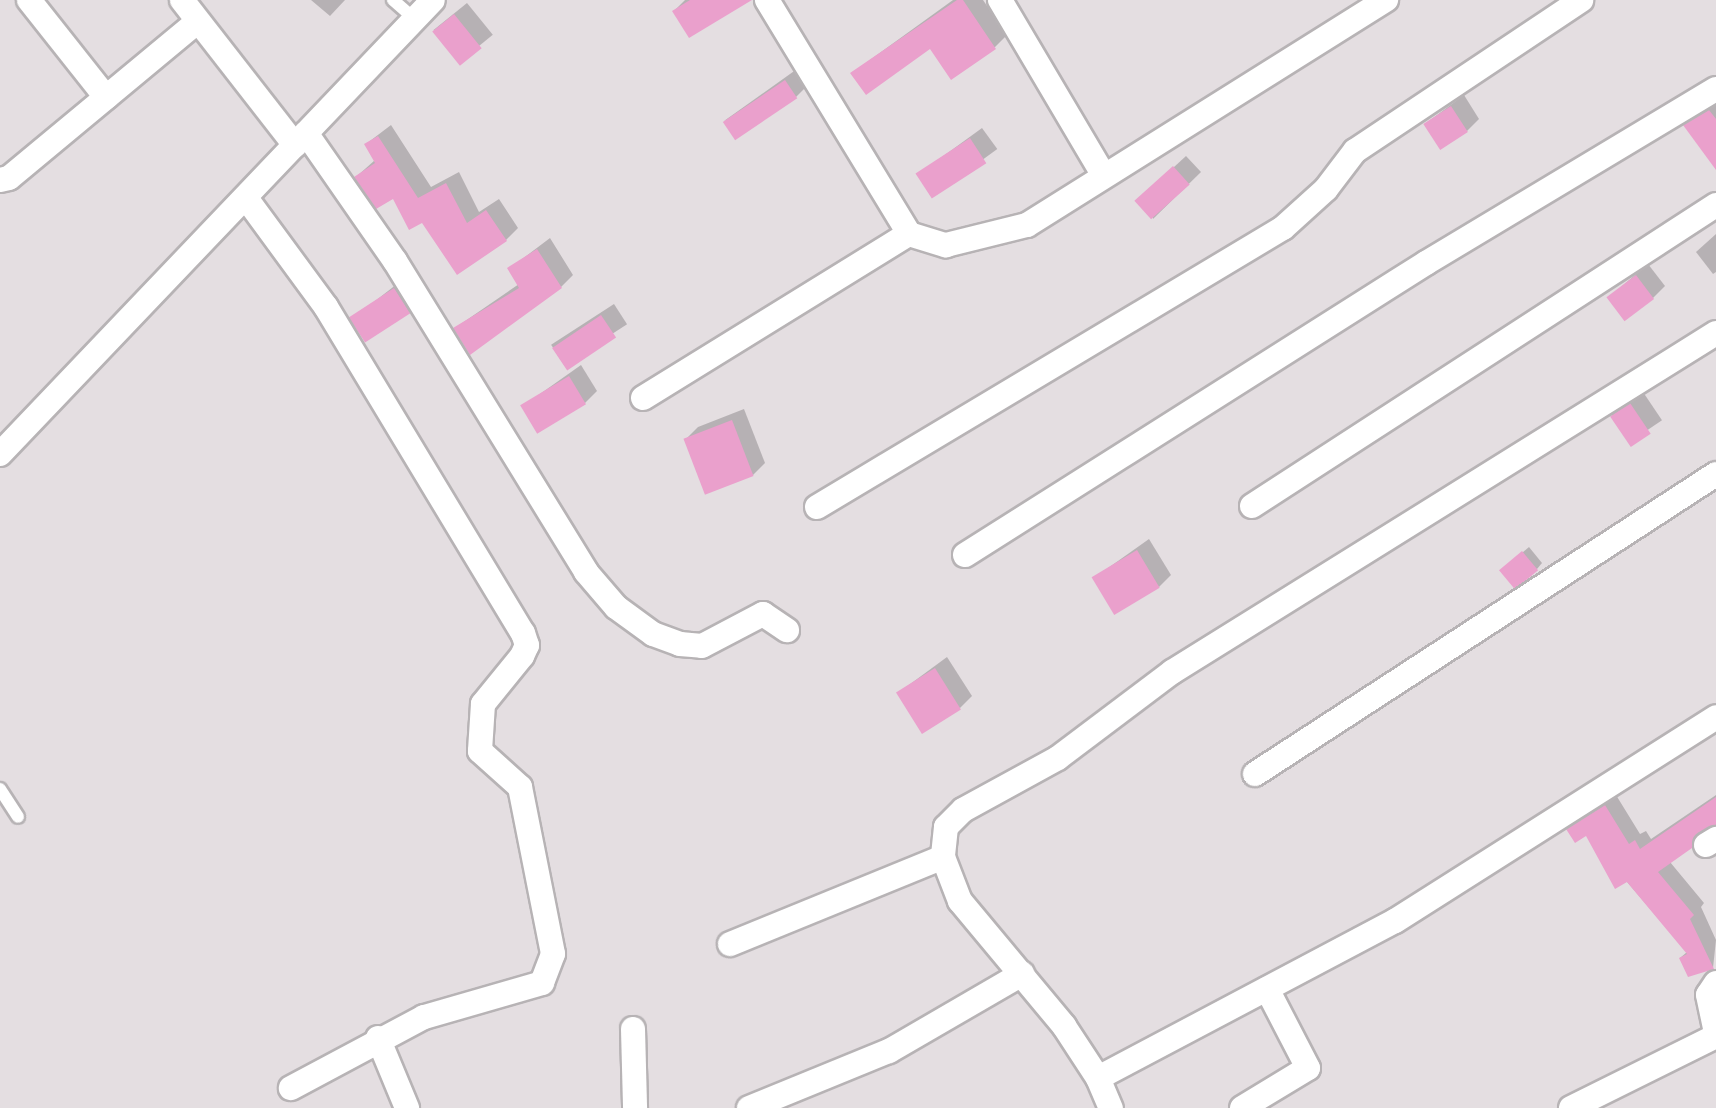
<!DOCTYPE html>
<style>
body{margin:0}
#map{position:relative;width:1716px;height:1108px;overflow:hidden;background:#e4dee1;font-family:"Noto Serif",serif}
div>[style]{position:absolute}
.shadow>*{inset:0;background:#0003;transform-origin:0 0}
.building>*{inset:0;background:#eaa0cc;transform-origin:0 0}
.roads{filter:drop-shadow(2px 0 #b7b3b5) drop-shadow(-2px 0 #b7b3b5) drop-shadow(0 2px #b7b3b5) drop-shadow(0 -2px #b7b3b5)}
.lane>*{height:12px;margin:-6px;padding:0 6px;transform-origin:6px;border-radius:6px;background:#fff}
.street>*{height:24px;margin:-12px;padding:0 12px;transform-origin:12px;border-radius:12px;background:#fff}
span{translate:-50% -50%;white-space:nowrap;text-align:center;line-height:1.15;-webkit-text-stroke:5px #e4dee1;paint-order:stroke}
</style>
<div id="map">
<div class="shadow">
<i style="clip-path:polygon(311px 0,345px 0,330px 16px)"></i>
<i style="clip-path:polygon(685px 0,749px 0,674px 11px)"></i>
<i style="clip-path:polygon(953px 0,983px 0,1007px 35px,995px 47px,930px 47px,852px 73px)"></i>
<i style="left:467px;top:3px;width:41px;height:43px;rotate:51deg"></i>
<i style="clip-path:polygon(797px 69px,808px 85px,796px 97px,724px 121px)"></i>
<i style="clip-path:polygon(1464px 95px,1479px 119px,1467px 131px,1425px 124px)"></i>
<i style="clip-path:polygon(1716px 102px,1716px 149px,1685px 125px)"></i>
<i style="clip-path:polygon(391px 125px,431px 187px,459px 172px,479px 212px,499px 199px,518px 228px,506px 240px,422px 221px,393px 197px,356px 177px,375px 160px,366px 144px)"></i>
<i style="left:982px;top:128px;width:26px;height:79px;rotate:54deg"></i>
<i style="clip-path:polygon(1186px 156px,1201px 172px,1153px 219px,1149px 190px)"></i>
<i style="clip-path:polygon(1716px 234px,1716px 272px,1713px 274px,1696px 252px)"></i>
<i style="clip-path:polygon(550px 238px,573px 275px,561px 287px,455px 328px,519px 284px,509px 269px)"></i>
<i style="clip-path:polygon(1648px 264px,1665px 286px,1653px 298px,1608px 298px)"></i>
<i style="clip-path:polygon(406px 277px,422px 300px,409px 312px,352px 319px)"></i>
<i style="left:614px;top:304px;width:24px;height:75px;rotate:57deg"></i>
<i style="clip-path:polygon(581px 365px,597px 391px,585px 403px,523px 406px)"></i>
<i style="left:1643px;top:392px;width:34px;height:39px;rotate:56deg"></i>
<i style="clip-path:polygon(744px 409px,765px 463px,753px 475px,706px 493px,686px 439px,698px 427px)"></i>
<i style="clip-path:polygon(1149px 539px,1171px 575px,1159px 587px,1094px 578px)"></i>
<i style="clip-path:polygon(1529px 547px,1542px 563px,1537px 569px,1507px 566px)"></i>
<i style="clip-path:polygon(947px 657px,972px 696px,960px 708px,898px 693px)"></i>
<i style="clip-path:polygon(1616px 795px,1640px 834px,1646px 831px,1651px 839px,1716px 795px,1716px 819px,1670px 862px,1704px 903px,1701px 907px,1716px 940px,1713px 968px,1680px 958px,1687px 952px,1586px 834px,1568px 829px)"></i>
</div>
<div class="building">
<i style="clip-path:polygon(690px 0,752px 0,689px 38px,672px 11px)"></i>
<i style="clip-path:polygon(957px 0,963px 0,996px 49px,951px 80px,930px 49px,866px 95px,850px 73px)"></i>
<i style="left:454px;top:14px;width:44px;height:28px;rotate:51deg"></i>
<i style="left:785px;top:80px;width:22px;height:75px;rotate:56deg"></i>
<i style="left:1451px;top:106px;width:31px;height:33px;rotate:57deg"></i>
<i style="clip-path:polygon(1709px 110px,1716px 119px,1716px 170px,1683px 125px)"></i>
<i style="clip-path:polygon(378px 136px,418px 198px,446px 183px,467px 223px,486px 210px,507px 241px,457px 275px,422px 223px,409px 230px,393px 199px,376px 209px,354px 177px,375px 163px,364px 144px)"></i>
<i style="left:970px;top:138px;width:30px;height:65px;rotate:57deg"></i>
<i style="left:1173px;top:166px;width:25px;height:52px;rotate:48deg"></i>
<i style="clip-path:polygon(537px 249px,562px 288px,470px 355px,453px 328px,519px 288px,507px 268px)"></i>
<i style="left:1636px;top:275px;width:30px;height:37px;rotate:53deg"></i>
<i style="left:394px;top:288px;width:30px;height:54px;rotate:57deg"></i>
<i style="left:601px;top:315px;width:27px;height:59px;rotate:56deg"></i>
<i style="left:569px;top:376px;width:33px;height:57px;rotate:59deg"></i>
<i style="left:1630px;top:403px;width:37px;height:24px;rotate:56deg"></i>
<i style="left:732px;top:420px;width:60px;height:52px;rotate:69deg"></i>
<i style="left:1137px;top:550px;width:44px;height:53px;rotate:59deg"></i>
<i style="left:1522px;top:551px;width:25px;height:30px;rotate:50deg"></i>
<i style="left:935px;top:668px;width:49px;height:46px;rotate:58deg"></i>
<i style="clip-path:polygon(1716px 797px,1716px 825px,1698px 833px,1692px 848px,1658px 872px,1694px 915px,1690px 919px,1714px 969px,1688px 977px,1679px 958px,1687px 954px,1627px 882px,1615px 889px,1586px 836px,1575px 843px,1566px 829px,1605px 805px,1629px 844px,1635px 840px,1640px 849px)"></i>
</div>
<div class="roads">
<div class="lane">
<i style="left:393px;top:0;width:29px;rotate:41deg"></i>
<i style="left:0;top:789px;width:33px;rotate:57deg"></i>
</div>
<div class="street">
<i style="left:29px;top:0;width:124px;rotate:51.6deg"></i>
<i style="left:182px;top:0;width:184px;rotate:52.1deg"></i>
<i style="left:767px;top:0;width:274px;rotate:58.7deg"></i>
<i style="left:909px;top:234px;width:39px;rotate:17deg"></i>
<i style="left:946px;top:245px;width:83px;rotate:-13.9deg"></i>
<i style="left:1027px;top:225px;width:424px;rotate:-32.1deg"></i>
<i style="left:1000px;top:0;width:204px;rotate:59.4deg"></i>
<i style="left:306px;top:133px;width:156px;rotate:55.2deg"></i>
<i style="left:395px;top:261px;width:365px;rotate:58.4deg"></i>
<i style="left:586px;top:572px;width:46px;rotate:49.4deg"></i>
<i style="left:616px;top:607px;width:46px;rotate:36.1deg"></i>
<i style="left:653px;top:634px;width:29px;rotate:20deg"></i>
<i style="left:680px;top:644px;width:22px;rotate:5deg"></i>
<i style="left:702px;top:646px;width:69px;rotate:-27.7deg"></i>
<i style="left:763px;top:614px;width:29px;rotate:34deg"></i>
<i style="left:0;top:180px;width:9px;rotate:-13deg"></i>
<i style="left:9px;top:178px;width:244px;rotate:-39.7deg"></i>
<i style="left:246px;top:198px;width:135px;rotate:53.7deg"></i>
<i style="left:326px;top:307px;width:381px;rotate:58.9deg"></i>
<i style="left:523px;top:633px;width:13px;rotate:72deg"></i>
<i style="left:527px;top:645px;width:12px;rotate:114deg"></i>
<i style="left:522px;top:656px;width:62px;rotate:129.1deg"></i>
<i style="left:483px;top:704px;width:47px;rotate:93.7deg"></i>
<i style="left:480px;top:751px;width:54px;rotate:42deg"></i>
<i style="left:520px;top:787px;width:170px;rotate:78.8deg"></i>
<i style="left:553px;top:954px;width:31px;rotate:111deg"></i>
<i style="left:542px;top:983px;width:123px;rotate:163.9deg"></i>
<i style="left:424px;top:1017px;width:151px;rotate:151.9deg"></i>
<i style="left:1716px;top:333px;width:641px;rotate:148.07deg"></i>
<i style="left:1172px;top:672px;width:143px;rotate:143deg"></i>
<i style="left:1058px;top:758px;width:108px;rotate:151.3deg"></i>
<i style="left:963px;top:810px;width:24px;rotate:135deg"></i>
<i style="left:946px;top:827px;width:30px;rotate:96deg"></i>
<i style="left:943px;top:857px;width:47px;rotate:68.9deg"></i>
<i style="left:960px;top:901px;width:163px;rotate:50.2deg"></i>
<i style="left:1064px;top:1026px;width:62px;rotate:56.8deg"></i>
<i style="left:1098px;top:1078px;width:336px;rotate:-27.9deg"></i>
<i style="left:1395px;top:921px;width:380px;rotate:-32.4deg"></i>
<i style="left:643px;top:398px;width:312px;rotate:-31.7deg"></i>
<i style="left:0;top:454px;width:627px;rotate:-46.36deg"></i>
<i style="left:1252px;top:506px;width:553px;rotate:-32.97deg"></i>
<i style="left:817px;top:507px;width:543px;rotate:-30.91deg"></i>
<i style="left:1283px;top:228px;width:58px;rotate:-42.2deg"></i>
<i style="left:1326px;top:189px;width:48px;rotate:-52.7deg"></i>
<i style="left:1355px;top:151px;width:272px;rotate:-33.7deg"></i>
<i style="left:965px;top:555px;width:546px;rotate:-32.35deg"></i>
<i style="left:1426px;top:263px;width:338px;rotate:-31deg"></i>
<i style="left:1255px;top:774px;width:550px;rotate:-33.05deg"></i>
<i style="left:1706px;top:845px;width:12px;rotate:-31deg"></i>
<i style="left:730px;top:944px;width:230px;rotate:-22.2deg"></i>
<i style="left:1716px;top:983px;width:14px;rotate:124deg"></i>
<i style="left:1708px;top:995px;width:38px;rotate:78deg"></i>
<i style="left:633px;top:1029px;width:79px;rotate:88.5deg"></i>
<i style="left:378px;top:1038px;width:76px;rotate:67.5deg"></i>
<i style="left:1098px;top:1078px;width:33px;rotate:67deg"></i>
<i style="left:749px;top:1108px;width:151px;rotate:-22.2deg"></i>
<i style="left:889px;top:1051px;width:154px;rotate:-30.1deg"></i>
<i style="left:1242px;top:1108px;width:77px;rotate:-31.2deg"></i>
<i style="left:1308px;top:1068px;width:89px;rotate:-117.4deg"></i>
<i style="left:1571px;top:1108px;width:162px;rotate:-26.4deg"></i>
</div>
</div>
</div>
